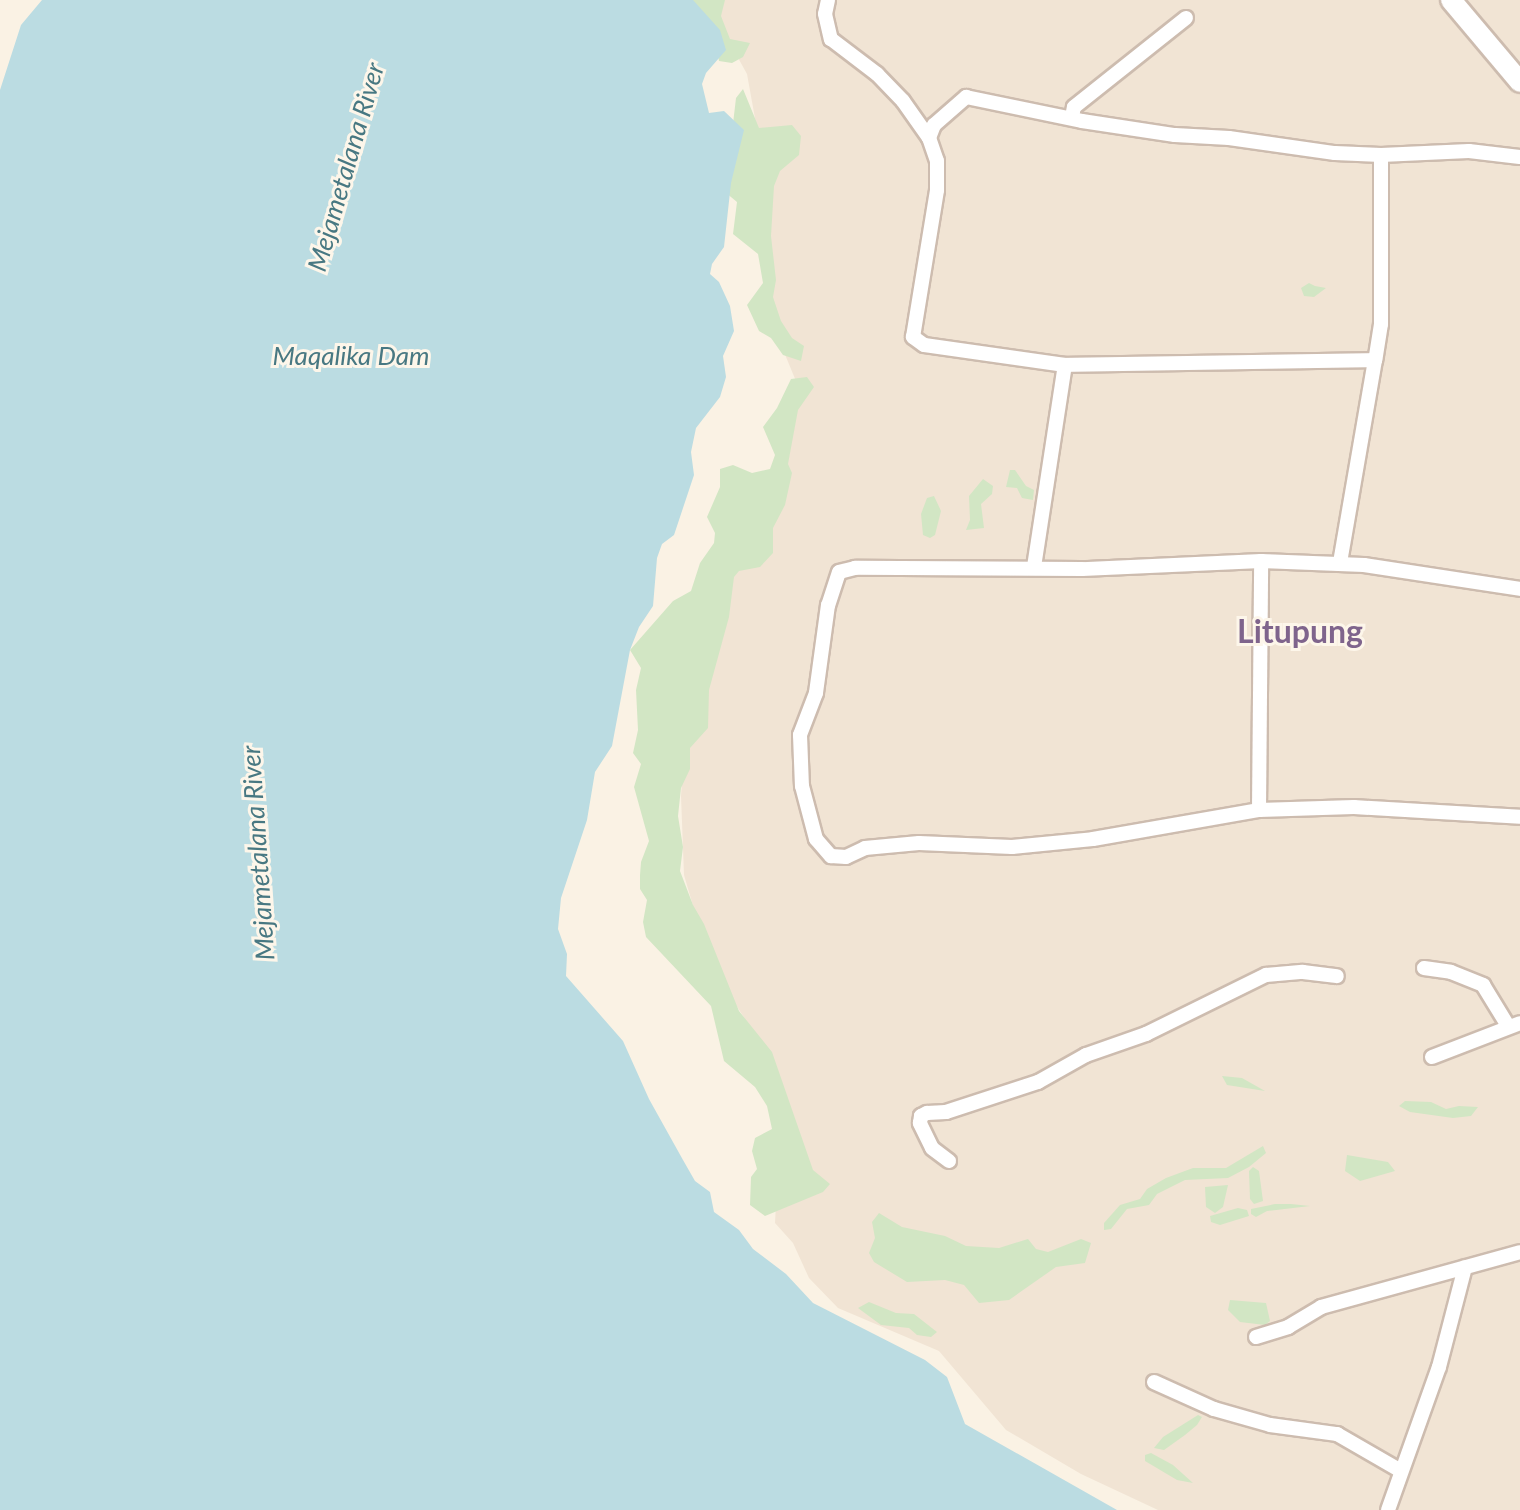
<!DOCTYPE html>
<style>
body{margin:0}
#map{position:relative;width:1520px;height:1510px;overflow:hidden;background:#faf2e4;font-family:Lato,sans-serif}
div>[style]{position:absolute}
.residential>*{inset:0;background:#f1e4d4}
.green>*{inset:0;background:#d2e6c4}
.water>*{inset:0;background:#bbdce2}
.roads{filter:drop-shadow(2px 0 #cdbcaf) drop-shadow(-2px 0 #cdbcaf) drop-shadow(0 2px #cdbcaf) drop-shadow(0 -2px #cdbcaf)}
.street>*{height:14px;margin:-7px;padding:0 7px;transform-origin:7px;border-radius:7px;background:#fff}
.secondary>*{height:20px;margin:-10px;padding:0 10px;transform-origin:10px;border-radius:10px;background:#fff}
span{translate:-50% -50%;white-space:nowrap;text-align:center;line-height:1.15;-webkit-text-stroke:6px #fdf6ea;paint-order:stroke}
.water-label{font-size:26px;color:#487882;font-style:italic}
.district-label{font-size:32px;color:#7f648c;font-weight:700}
</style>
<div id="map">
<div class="residential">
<i style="clip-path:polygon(706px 0,1520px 0,1520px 1510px,1158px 1510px,1081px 1474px,1006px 1430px,939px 1351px,838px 1308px,809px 1278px,793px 1243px,775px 1223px,777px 1185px,791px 1162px,764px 1049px,710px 964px,684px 875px,681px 796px,685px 737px,743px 520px,777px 471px,798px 386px,772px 323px,760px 146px,747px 74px)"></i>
</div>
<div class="green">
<i style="clip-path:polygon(680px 0,725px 0,721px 16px,730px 39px,750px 43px,743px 57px,732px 63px,719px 61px,714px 35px)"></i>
<i style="clip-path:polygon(743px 89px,759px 128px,792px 125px,801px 136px,799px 155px,780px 171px,774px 186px,771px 236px,776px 280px,773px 297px,781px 321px,792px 338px,804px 346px,801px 361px,783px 355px,771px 338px,759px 331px,747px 305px,763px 283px,758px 254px,733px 234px,737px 202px,725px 192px,736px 98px)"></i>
<i style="clip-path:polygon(1309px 283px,1315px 286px,1326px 288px,1314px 297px,1304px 296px,1301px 288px)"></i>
<i style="clip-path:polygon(807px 377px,814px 387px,798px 410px,788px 464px,792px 473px,785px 505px,773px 528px,773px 553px,760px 567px,739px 571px,734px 577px,729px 617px,709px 690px,708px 728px,690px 748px,690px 769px,681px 788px,678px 816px,683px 847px,680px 871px,693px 905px,704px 924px,739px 1011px,772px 1052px,813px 1170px,830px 1184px,823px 1192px,765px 1216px,750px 1205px,751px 1177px,757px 1169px,752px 1151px,755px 1138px,772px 1129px,767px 1106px,755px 1087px,724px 1061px,711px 1006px,646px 937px,643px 922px,647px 900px,640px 889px,640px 875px,641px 862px,649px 841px,634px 787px,641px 764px,633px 753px,638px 730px,636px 690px,641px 668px,630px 650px,673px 601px,691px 591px,700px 563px,714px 543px,715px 533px,707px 517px,720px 487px,720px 469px,733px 465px,752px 473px,770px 469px,775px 455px,763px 427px,777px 408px,791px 379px)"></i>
<i style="clip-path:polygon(1010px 470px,1015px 470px,1026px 486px,1034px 490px,1033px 500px,1022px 498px,1017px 488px,1006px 487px)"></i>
<i style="clip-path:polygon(983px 479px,993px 486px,992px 494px,981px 504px,984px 528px,966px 530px,970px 520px,969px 496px)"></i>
<i style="clip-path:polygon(934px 496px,941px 511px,935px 535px,930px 538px,923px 535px,921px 514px,927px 498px)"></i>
<i style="clip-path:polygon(1222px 1076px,1242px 1078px,1265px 1091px,1227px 1085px)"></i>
<i style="clip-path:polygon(1405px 1101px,1431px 1102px,1446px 1109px,1459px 1106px,1478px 1107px,1471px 1116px,1453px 1118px,1410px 1112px,1399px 1106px)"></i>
<i style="clip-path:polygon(1263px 1146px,1266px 1153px,1249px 1167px,1228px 1178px,1185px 1180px,1157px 1194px,1149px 1205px,1127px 1209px,1111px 1229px,1104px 1230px,1104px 1223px,1120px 1205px,1140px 1199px,1147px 1189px,1166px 1178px,1193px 1168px,1226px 1168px)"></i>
<i style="clip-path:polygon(1347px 1155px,1388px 1162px,1395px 1171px,1360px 1181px,1345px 1171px)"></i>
<i style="clip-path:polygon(1253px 1167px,1259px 1171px,1263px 1201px,1254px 1204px,1250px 1199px,1249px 1171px)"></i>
<i style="clip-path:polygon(1228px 1185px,1223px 1207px,1215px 1213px,1206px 1207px,1205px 1187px)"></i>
<i style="clip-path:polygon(1275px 1204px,1291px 1204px,1310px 1206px,1267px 1211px,1256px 1217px,1251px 1214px,1251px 1209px)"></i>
<i style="clip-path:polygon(1238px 1208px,1247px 1210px,1249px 1216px,1220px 1225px,1211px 1222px,1210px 1216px)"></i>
<i style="clip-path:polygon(879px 1213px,902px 1227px,945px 1236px,966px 1246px,999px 1248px,1028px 1239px,1036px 1249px,1048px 1252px,1081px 1239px,1091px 1243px,1085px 1263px,1056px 1267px,1009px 1300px,979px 1303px,964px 1285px,945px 1280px,907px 1282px,874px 1262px,869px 1253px,875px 1238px,872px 1222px)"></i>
<i style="clip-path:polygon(1230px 1300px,1266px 1303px,1270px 1321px,1265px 1325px,1240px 1322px,1228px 1310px)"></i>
<i style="clip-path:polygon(869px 1302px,896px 1313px,914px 1314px,937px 1332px,931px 1337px,917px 1335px,909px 1328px,881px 1325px,858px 1308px)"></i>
<i style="clip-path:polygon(1198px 1415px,1202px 1417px,1197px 1425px,1185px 1435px,1164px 1450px,1154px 1448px,1163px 1437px)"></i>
<i style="clip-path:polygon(1151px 1453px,1173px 1465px,1193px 1483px,1177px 1480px,1145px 1461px,1145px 1455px)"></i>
</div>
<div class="water">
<i style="clip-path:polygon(42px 0,693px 0,720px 30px,726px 50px,706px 73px,702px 84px,709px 113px,724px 111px,744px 130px,731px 183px,724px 247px,712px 264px,710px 274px,719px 282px,730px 306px,734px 331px,723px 356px,726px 377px,720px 397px,696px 428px,691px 452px,694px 475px,674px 535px,662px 544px,657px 558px,653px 606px,639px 627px,630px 650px,612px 746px,595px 772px,587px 820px,561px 898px,558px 929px,567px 954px,566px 976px,623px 1041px,649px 1099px,683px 1160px,695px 1181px,710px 1192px,714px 1212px,739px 1230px,753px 1249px,786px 1274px,813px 1303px,925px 1360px,947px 1377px,965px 1424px,1117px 1510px,0 1510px,0 90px,21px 25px)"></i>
</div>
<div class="roads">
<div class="street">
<i style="left:828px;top:0;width:14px;rotate:102deg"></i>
<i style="left:825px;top:14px;width:26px;rotate:77deg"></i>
<i style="left:831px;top:39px;width:58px;rotate:37.3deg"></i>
<i style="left:877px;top:74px;width:37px;rotate:46deg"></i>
<i style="left:903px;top:101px;width:45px;rotate:54.9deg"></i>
<i style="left:1072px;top:117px;width:10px;rotate:-79deg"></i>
<i style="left:1074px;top:107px;width:143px;rotate:-38.5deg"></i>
<i style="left:1381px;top:155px;width:88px;rotate:-2.6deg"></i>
<i style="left:1469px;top:151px;width:51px;rotate:6.7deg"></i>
<i style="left:1065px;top:365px;width:142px;rotate:-171.9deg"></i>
<i style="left:924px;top:345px;width:14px;rotate:-144deg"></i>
<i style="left:913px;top:337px;width:149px;rotate:-80.7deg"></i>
<i style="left:937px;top:190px;width:29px;rotate:-90deg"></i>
<i style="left:937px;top:161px;width:24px;rotate:-109deg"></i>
<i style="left:929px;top:138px;width:14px;rotate:-69deg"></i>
<i style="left:934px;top:125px;width:43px;rotate:-41.2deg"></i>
<i style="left:966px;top:97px;width:118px;rotate:11.7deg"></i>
<i style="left:1082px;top:121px;width:94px;rotate:8.6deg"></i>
<i style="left:1175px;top:135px;width:54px;rotate:3.2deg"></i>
<i style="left:1229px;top:138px;width:107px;rotate:8.1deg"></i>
<i style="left:1335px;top:153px;width:46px;rotate:2.5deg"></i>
<i style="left:1381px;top:155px;width:169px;rotate:90deg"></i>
<i style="left:1381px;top:324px;width:36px;rotate:99deg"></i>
<i style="left:1261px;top:561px;width:179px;rotate:177.4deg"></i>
<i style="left:1082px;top:569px;width:227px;rotate:-179.7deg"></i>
<i style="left:855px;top:568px;width:16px;rotate:166deg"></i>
<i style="left:839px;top:572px;width:35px;rotate:108deg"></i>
<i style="left:828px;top:605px;width:89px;rotate:97.8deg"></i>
<i style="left:816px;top:693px;width:45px;rotate:110.9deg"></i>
<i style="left:800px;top:735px;width:51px;rotate:87.8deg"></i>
<i style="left:802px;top:786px;width:55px;rotate:75.2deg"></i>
<i style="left:816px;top:839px;width:23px;rotate:49deg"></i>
<i style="left:831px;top:856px;width:15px;rotate:4deg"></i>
<i style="left:846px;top:857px;width:21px;rotate:-25deg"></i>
<i style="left:865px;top:848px;width:54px;rotate:-5.3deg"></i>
<i style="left:919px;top:843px;width:93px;rotate:2.5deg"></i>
<i style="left:1012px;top:847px;width:81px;rotate:-5.6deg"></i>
<i style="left:1093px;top:839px;width:169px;rotate:-9.9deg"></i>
<i style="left:1259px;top:810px;width:95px;rotate:-1.8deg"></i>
<i style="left:1354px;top:807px;width:166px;rotate:3.4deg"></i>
<i style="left:1034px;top:567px;width:204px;rotate:-81.3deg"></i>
<i style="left:1065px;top:365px;width:310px;rotate:-0.9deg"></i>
<i style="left:1375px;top:360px;width:206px;rotate:99.8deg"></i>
<i style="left:1259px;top:810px;width:249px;rotate:-89.5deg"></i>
<i style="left:1261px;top:561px;width:103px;rotate:2.2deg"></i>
<i style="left:1364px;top:565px;width:158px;rotate:8.7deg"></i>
<i style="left:1424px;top:968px;width:27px;rotate:8deg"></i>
<i style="left:1451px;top:972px;width:35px;rotate:22deg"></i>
<i style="left:1483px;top:985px;width:48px;rotate:58.6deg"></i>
<i style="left:1432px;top:1057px;width:94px;rotate:-21.1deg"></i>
<i style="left:949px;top:1161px;width:21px;rotate:-143deg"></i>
<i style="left:932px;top:1148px;width:28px;rotate:-116deg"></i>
<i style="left:920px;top:1123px;width:7px;rotate:-82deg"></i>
<i style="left:921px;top:1116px;width:7px;rotate:-27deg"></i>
<i style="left:927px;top:1113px;width:19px;rotate:-3deg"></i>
<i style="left:946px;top:1112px;width:97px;rotate:-18.1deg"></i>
<i style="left:1038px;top:1082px;width:55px;rotate:-29.4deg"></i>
<i style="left:1086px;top:1055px;width:64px;rotate:-19.3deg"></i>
<i style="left:1146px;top:1034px;width:134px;rotate:-26.2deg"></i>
<i style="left:1266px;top:975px;width:37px;rotate:-5deg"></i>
<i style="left:1303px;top:972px;width:34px;rotate:7deg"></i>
<i style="left:1256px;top:1337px;width:34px;rotate:-17deg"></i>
<i style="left:1288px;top:1327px;width:39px;rotate:-31deg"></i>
<i style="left:1321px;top:1307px;width:206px;rotate:-15.4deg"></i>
<i style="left:1154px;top:1382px;width:66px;rotate:24.2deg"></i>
<i style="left:1214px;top:1409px;width:58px;rotate:15.9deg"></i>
<i style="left:1270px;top:1425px;width:68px;rotate:7.7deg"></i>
<i style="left:1337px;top:1434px;width:74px;rotate:30deg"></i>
<i style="left:1388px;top:1510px;width:152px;rotate:-70.4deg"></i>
<i style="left:1439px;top:1367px;width:103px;rotate:-75.4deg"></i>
</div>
<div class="secondary">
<i style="left:1451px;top:0;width:107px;rotate:49.9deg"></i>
</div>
</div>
<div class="water-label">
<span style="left:346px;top:167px;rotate:-74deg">Mejametalana River</span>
<span style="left:351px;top:356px">Maqalika Dam</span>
<span style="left:258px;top:853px;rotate:-94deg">Mejametalana River</span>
</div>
<div class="district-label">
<span style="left:1300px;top:631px">Litupung</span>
</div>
</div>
